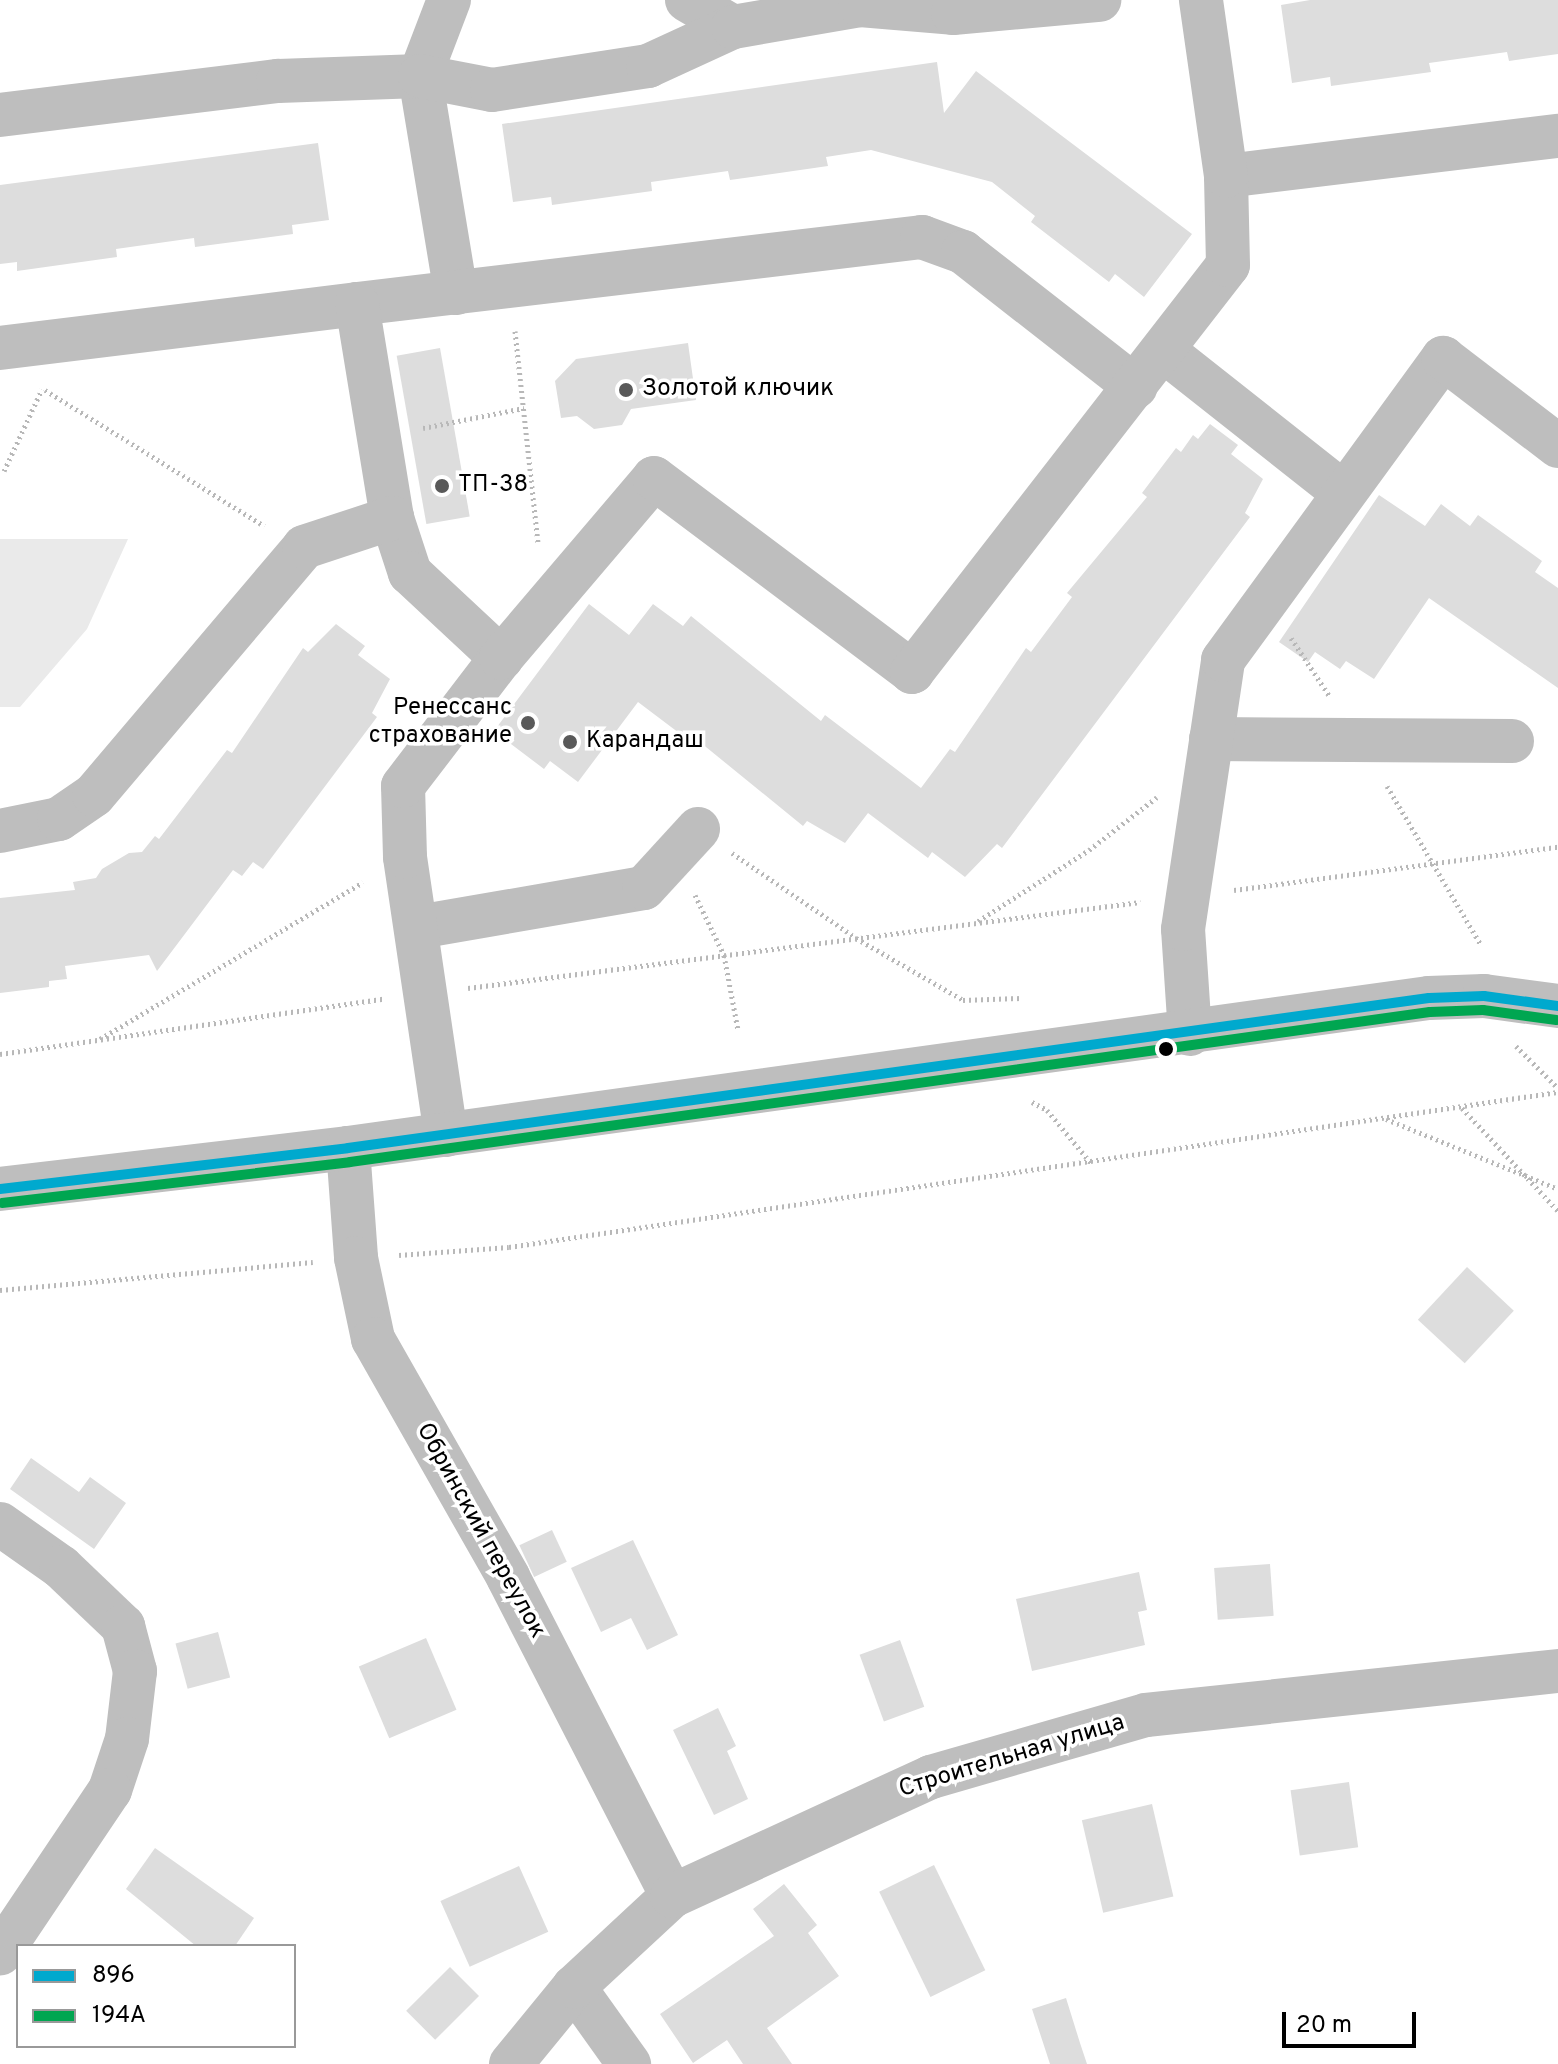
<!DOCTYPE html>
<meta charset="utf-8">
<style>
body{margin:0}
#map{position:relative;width:1558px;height:2064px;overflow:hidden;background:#fff;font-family:Overpass,sans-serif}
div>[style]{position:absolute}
.green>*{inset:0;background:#eaeaea}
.building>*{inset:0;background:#ddd;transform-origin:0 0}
.path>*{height:5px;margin-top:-2.5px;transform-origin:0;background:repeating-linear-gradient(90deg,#b8b8b8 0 2px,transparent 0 6px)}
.minor>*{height:44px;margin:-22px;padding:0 22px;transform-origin:22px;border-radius:22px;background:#bebebe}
.bus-1>*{height:10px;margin:-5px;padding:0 5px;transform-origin:5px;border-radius:5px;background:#00a9ce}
.bus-2>*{height:10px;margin:-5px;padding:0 5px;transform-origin:5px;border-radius:5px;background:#00a651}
.dots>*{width:22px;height:22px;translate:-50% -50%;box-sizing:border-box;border:4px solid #fff;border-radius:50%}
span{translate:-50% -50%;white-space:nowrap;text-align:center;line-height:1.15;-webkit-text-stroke:7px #fff;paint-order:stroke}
.poi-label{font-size:24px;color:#000}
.left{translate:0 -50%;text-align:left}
.right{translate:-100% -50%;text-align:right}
.street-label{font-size:24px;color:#000}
.legend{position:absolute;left:16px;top:1944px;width:280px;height:104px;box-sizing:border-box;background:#fff;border:2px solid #999;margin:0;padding:10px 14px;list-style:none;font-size:24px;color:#000}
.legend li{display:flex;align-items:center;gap:16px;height:40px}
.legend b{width:40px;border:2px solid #999}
.scale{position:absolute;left:1282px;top:2012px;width:134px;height:36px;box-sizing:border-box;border:4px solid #000;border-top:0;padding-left:10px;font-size:24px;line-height:28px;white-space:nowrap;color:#000;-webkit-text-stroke:6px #fff;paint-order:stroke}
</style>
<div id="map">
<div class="green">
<i style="clip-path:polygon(0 539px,128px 539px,87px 629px,20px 707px,0 707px)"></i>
</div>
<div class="building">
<i style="clip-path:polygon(1310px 0,1558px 0,1558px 54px,1509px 61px,1507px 52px,1429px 63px,1431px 72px,1331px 86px,1330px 77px,1292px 83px,1281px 5px)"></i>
<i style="clip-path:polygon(937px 62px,944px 113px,976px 71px,1192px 234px,1144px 297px,1115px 274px,1109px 282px,1031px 222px,1035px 216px,992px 182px,871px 150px,826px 157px,828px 166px,730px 180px,728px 171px,651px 182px,652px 191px,552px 205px,551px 197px,513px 202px,502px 124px)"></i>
<i style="clip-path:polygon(318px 143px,329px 220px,292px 225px,293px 234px,195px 247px,194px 238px,116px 249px,117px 257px,17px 271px,17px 262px,0 264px,0 185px)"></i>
<i style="clip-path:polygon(688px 343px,696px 400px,631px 409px,622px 425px,594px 429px,577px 416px,561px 418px,555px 381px,576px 359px)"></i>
<i style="left:440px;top:348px;width:171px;height:44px;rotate:80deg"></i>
<i style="clip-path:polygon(1210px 424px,1238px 445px,1231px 454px,1263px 479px,1245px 513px,1250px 517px,1002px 848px,997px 844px,965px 877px,932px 852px,928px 858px,868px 813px,845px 843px,807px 821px,803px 826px,690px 734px,687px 739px,638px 702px,578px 782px,550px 761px,544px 769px,494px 731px,589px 604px,629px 635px,653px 604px,683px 626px,691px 616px,821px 721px,825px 715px,921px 788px,950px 749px,955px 752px,1026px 648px,1031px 652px,1072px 597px,1067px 593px,1147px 497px,1142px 493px,1176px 448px,1181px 452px,1193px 435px,1198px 439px)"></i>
<i style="clip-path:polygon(1379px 495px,1425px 526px,1441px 504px,1470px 526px,1478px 515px,1542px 561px,1535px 572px,1558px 588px,1558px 688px,1429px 598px,1374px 679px,1346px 661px,1340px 669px,1315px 652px,1308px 662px,1279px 642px)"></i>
<i style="clip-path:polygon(336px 624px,365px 646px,358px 655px,390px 679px,372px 713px,377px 717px,263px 869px,253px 862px,242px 876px,233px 870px,157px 971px,149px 955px,65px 966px,67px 979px,49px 981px,49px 987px,0 993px,0 898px,75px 890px,73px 882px,96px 878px,102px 869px,129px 853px,142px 852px,155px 836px,159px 839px,227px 750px,232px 753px,303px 648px,308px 652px)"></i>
<i style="left:1467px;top:1267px;width:64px;height:72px;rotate:43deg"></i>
<i style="clip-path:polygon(31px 1458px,79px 1492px,90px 1477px,126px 1503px,94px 1549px,10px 1489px)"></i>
<i style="left:552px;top:1530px;width:35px;height:36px;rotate:65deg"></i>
<i style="clip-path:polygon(633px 1540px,678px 1635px,647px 1650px,631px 1618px,601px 1632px,571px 1568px)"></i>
<i style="left:1270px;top:1564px;width:52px;height:56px;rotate:86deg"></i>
<i style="clip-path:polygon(1139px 1572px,1147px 1610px,1138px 1612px,1145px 1645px,1032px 1671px,1016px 1599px)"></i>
<i style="left:218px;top:1632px;width:47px;height:44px;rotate:75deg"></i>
<i style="left:426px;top:1638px;width:78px;height:73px;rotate:67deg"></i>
<i style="left:900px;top:1640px;width:71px;height:43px;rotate:70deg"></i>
<i style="clip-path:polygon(718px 1708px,736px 1746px,727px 1751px,748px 1799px,714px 1815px,673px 1730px)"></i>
<i style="left:1349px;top:1782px;width:66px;height:59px;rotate:82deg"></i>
<i style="left:1152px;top:1804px;width:95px;height:72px;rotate:77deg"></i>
<i style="clip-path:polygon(155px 1848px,254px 1918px,235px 1946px,196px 1946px,126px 1889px)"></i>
<i style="left:934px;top:1865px;width:117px;height:61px;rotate:64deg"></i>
<i style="left:519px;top:1866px;width:72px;height:86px;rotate:66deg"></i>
<i style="clip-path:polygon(784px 1884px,817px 1925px,808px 1933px,839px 1976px,767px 2028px,792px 2064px,743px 2064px,727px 2040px,693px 2063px,660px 2014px,774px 1936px,753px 1909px)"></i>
<i style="left:450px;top:1967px;width:41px;height:62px;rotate:45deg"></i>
<i style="clip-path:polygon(1066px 1998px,1080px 2043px,1087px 2064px,1050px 2064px,1032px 2009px)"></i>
</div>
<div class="path">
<i style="left:515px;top:331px;width:214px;rotate:83.8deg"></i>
<i style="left:45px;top:390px;width:258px;rotate:31.8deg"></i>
<i style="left:423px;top:428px;width:103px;rotate:-11.2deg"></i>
<i style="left:4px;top:471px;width:90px;rotate:-65.1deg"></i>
<i style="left:1291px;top:638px;width:71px;rotate:56.5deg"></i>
<i style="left:1387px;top:786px;width:185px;rotate:59.4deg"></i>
<i style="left:732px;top:853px;width:150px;rotate:34.4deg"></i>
<i style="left:856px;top:938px;width:124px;rotate:30.1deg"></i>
<i style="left:963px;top:1000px;width:57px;rotate:-2deg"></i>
<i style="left:1234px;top:890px;width:327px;rotate:-7.6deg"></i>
<i style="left:695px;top:895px;width:67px;rotate:64.2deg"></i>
<i style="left:724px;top:955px;width:76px;rotate:79.4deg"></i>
<i style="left:978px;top:921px;width:132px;rotate:-32.6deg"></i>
<i style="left:1089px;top:850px;width:86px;rotate:-37.9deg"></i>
<i style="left:468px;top:988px;width:678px;rotate:-7.28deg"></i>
<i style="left:100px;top:1039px;width:306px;rotate:-30.8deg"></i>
<i style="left:1516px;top:1046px;width:59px;rotate:45deg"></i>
<i style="left:0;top:1054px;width:387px;rotate:-8.2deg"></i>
<i style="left:1032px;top:1102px;width:17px;rotate:28deg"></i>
<i style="left:1047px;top:1110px;width:69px;rotate:50.3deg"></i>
<i style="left:1462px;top:1108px;width:141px;rotate:47deg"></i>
<i style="left:1386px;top:1119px;width:186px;rotate:22.1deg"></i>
<i style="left:399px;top:1255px;width:110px;rotate:-4.2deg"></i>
<i style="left:509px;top:1247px;width:1060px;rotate:-8.41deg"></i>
<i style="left:0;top:1290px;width:314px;rotate:-5.1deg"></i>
</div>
<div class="minor">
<i style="left:449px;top:0;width:81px;rotate:110.9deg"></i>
<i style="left:420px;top:76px;width:220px;rotate:80.6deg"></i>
<i style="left:687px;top:0;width:53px;rotate:30.4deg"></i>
<i style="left:0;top:115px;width:280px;rotate:-7deg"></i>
<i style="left:278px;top:81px;width:142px;rotate:-2deg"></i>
<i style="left:420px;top:76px;width:73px;rotate:11deg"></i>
<i style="left:492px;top:90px;width:158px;rotate:-8.7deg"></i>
<i style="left:648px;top:66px;width:94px;rotate:-24.6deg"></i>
<i style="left:733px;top:27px;width:129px;rotate:-9.8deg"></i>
<i style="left:860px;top:5px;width:93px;rotate:4.9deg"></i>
<i style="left:953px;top:13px;width:147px;rotate:-5.1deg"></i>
<i style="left:1226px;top:176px;width:334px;rotate:-6.9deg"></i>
<i style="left:357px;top:304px;width:569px;rotate:-6.76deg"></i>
<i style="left:922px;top:237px;width:44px;rotate:20.1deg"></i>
<i style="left:963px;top:252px;width:219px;rotate:38deg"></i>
<i style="left:0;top:348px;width:360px;rotate:-7deg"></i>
<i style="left:357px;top:304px;width:217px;rotate:80.7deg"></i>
<i style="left:392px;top:518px;width:58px;rotate:71.9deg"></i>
<i style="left:410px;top:573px;width:125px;rotate:43deg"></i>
<i style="left:1164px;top:351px;width:229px;rotate:38.3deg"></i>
<i style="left:1211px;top:739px;width:301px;rotate:0.4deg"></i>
<i style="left:0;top:831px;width:60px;rotate:-11.5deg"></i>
<i style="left:59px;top:819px;width:42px;rotate:-34.4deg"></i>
<i style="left:94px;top:795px;width:325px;rotate:-49.7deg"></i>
<i style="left:304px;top:547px;width:93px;rotate:-18.2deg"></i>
<i style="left:418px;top:927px;width:229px;rotate:-9.8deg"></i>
<i style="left:644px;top:888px;width:80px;rotate:-47.5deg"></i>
<i style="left:1190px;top:1034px;width:105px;rotate:-93.8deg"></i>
<i style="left:1183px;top:929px;width:272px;rotate:-81.5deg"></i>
<i style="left:1223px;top:660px;width:374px;rotate:-53.9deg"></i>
<i style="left:1443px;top:358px;width:145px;rotate:37.4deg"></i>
<i style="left:446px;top:1135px;width:281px;rotate:-98.4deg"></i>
<i style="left:405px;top:857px;width:71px;rotate:-91.6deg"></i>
<i style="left:403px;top:786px;width:161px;rotate:-52.6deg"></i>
<i style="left:501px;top:658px;width:236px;rotate:-49.6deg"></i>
<i style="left:654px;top:478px;width:323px;rotate:36.9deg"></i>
<i style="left:912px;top:672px;width:515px;rotate:-52.17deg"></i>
<i style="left:1228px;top:265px;width:89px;rotate:-91.3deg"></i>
<i style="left:1226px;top:176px;width:178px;rotate:-98.1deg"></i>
<i style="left:348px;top:1148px;width:110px;rotate:85.8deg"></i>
<i style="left:356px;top:1258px;width:83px;rotate:78.1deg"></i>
<i style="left:373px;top:1339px;width:274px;rotate:60.4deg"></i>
<i style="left:508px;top:1577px;width:359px;rotate:62.8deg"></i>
<i style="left:0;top:1189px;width:350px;rotate:-6.7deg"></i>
<i style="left:348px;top:1148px;width:1091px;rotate:-7.9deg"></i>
<i style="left:1429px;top:998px;width:55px;rotate:-2.1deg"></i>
<i style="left:1484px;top:996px;width:75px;rotate:7.7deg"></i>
<i style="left:0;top:1524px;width:75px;rotate:35.2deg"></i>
<i style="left:61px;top:1567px;width:86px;rotate:43.6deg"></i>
<i style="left:123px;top:1626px;width:47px;rotate:75.1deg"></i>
<i style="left:135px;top:1671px;width:68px;rotate:96.7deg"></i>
<i style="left:127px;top:1739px;width:54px;rotate:108.4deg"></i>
<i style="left:110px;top:1790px;width:197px;rotate:123.9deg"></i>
<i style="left:574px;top:1987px;width:95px;rotate:54.5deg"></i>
<i style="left:511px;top:2064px;width:99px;rotate:-50.7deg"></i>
<i style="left:574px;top:1987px;width:134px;rotate:-42.9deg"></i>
<i style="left:672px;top:1896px;width:285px;rotate:-24.7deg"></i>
<i style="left:931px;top:1777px;width:224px;rotate:-16.1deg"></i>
<i style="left:1146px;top:1715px;width:414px;rotate:-6.1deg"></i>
</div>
<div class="bus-1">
<i style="left:0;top:1189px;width:350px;rotate:-6.7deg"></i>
<i style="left:348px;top:1148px;width:1091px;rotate:-7.9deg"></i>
<i style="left:1429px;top:998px;width:55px;rotate:-2.1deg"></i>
<i style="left:1484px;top:996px;width:75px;rotate:7.7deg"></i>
</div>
<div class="bus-2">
<i style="left:2px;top:1203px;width:350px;rotate:-6.7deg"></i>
<i style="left:350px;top:1162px;width:1090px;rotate:-7.91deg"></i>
<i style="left:1430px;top:1012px;width:53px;rotate:-2.2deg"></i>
<i style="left:1483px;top:1010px;width:74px;rotate:7.8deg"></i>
</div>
<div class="dots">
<i style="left:626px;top:390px;background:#595959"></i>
<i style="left:442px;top:486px;background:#595959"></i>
<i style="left:528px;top:723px;background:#595959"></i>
<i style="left:570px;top:742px;background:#595959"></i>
<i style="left:1166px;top:1049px;background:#000"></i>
</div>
<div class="poi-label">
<span class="left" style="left:642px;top:390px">Золотой ключик</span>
<span class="left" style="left:458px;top:486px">ТП-38</span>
<span class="right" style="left:512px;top:723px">Ренессанс<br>страхование</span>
<span class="left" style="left:586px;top:742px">Карандаш</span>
</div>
<div class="street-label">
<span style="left:480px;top:1531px;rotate:61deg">Обринский переулок</span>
<span style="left:1012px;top:1757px;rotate:-17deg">Строительная улица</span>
</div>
<ul class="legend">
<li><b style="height:10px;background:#00a9ce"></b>896</li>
<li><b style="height:10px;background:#00a651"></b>194А</li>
</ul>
<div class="scale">20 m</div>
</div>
